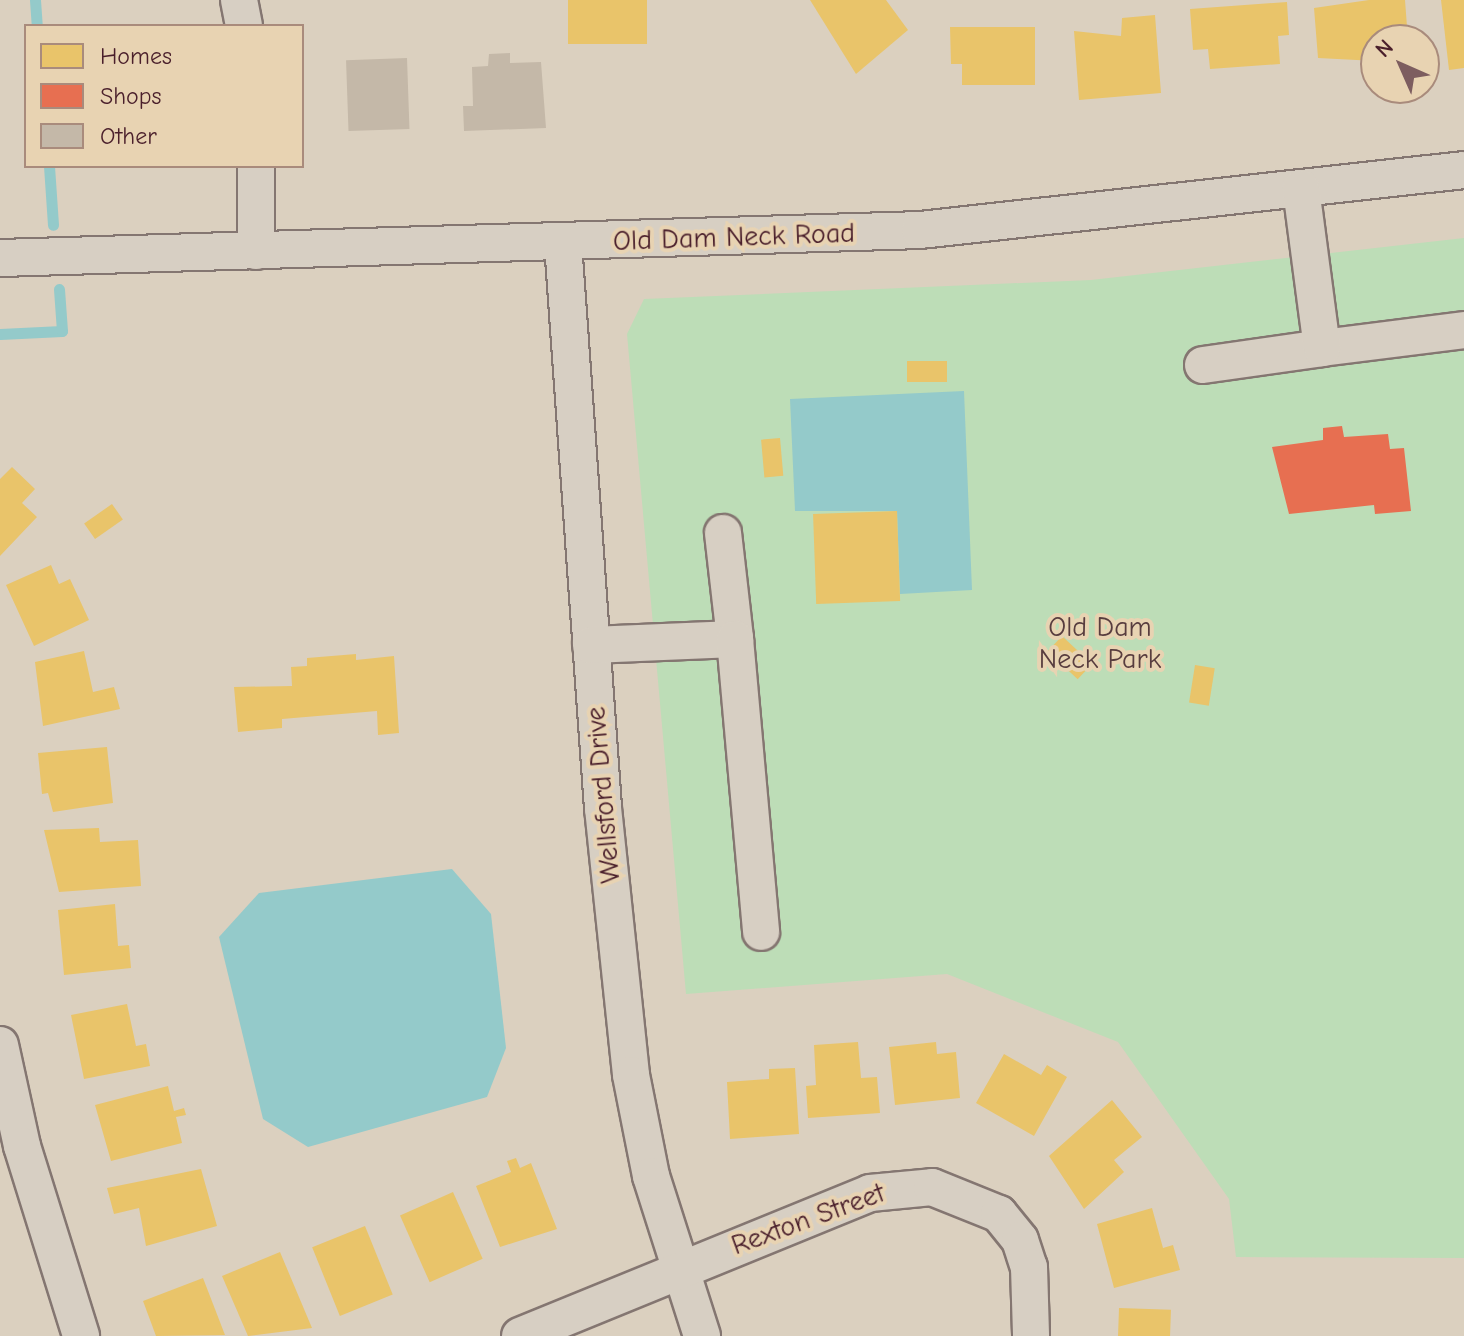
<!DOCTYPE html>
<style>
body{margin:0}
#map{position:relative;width:1464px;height:1336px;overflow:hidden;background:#dbd0bf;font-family:"Comic Neue",sans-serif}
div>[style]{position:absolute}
.green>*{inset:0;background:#bdddb7}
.water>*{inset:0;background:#94caca}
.homes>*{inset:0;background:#e9c46a;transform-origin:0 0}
.shops>*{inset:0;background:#e76f51}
.stream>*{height:11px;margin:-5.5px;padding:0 5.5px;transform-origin:5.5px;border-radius:5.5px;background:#94caca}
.building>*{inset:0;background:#c4b8a8;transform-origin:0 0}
.roads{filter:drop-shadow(2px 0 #847671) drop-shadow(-2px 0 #847671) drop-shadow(0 2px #847671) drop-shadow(0 -2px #847671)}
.minor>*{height:36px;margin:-18px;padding:0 18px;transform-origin:18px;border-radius:18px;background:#d7cfc3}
span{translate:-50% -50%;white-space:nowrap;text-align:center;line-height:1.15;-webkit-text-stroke:8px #e8d3b2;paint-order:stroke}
.street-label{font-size:28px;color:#4a1f2b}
.park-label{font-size:28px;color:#583d3f}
.legend{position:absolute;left:24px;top:24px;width:280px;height:144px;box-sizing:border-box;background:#e8d3b2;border:2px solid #a98b7c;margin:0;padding:10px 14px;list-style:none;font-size:24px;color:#4a1f2b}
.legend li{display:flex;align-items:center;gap:16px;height:40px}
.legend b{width:40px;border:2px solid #a98b7c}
.north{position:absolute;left:1360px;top:24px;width:80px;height:80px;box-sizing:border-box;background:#e8d3b2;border:2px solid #a98b7c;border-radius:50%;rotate:315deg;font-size:22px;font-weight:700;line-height:32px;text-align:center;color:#4a1f2b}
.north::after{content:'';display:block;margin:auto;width:28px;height:36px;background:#7d5d5f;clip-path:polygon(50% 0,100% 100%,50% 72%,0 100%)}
</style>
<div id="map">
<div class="green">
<i style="clip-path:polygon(1464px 238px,1464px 1258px,1236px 1257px,1229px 1199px,1118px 1042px,947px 974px,686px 994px,627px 334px,644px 299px,1091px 280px)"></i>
</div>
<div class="water">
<i style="clip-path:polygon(964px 391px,972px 590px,900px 594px,897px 511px,795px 511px,790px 399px)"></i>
<i style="clip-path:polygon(452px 869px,491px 914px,506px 1048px,487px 1097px,308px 1147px,263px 1119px,219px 937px,259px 893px)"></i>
</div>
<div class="homes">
<i style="left:568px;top:0;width:79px;height:44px"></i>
<i style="clip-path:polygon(810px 0,886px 0,908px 30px,856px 74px)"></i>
<i style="clip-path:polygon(1369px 0,1405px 0,1408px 40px,1376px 40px,1376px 61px,1318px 58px,1314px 8px)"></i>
<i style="clip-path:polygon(1441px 0,1464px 0,1464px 68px,1449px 70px)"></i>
<i style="clip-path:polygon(1287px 2px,1289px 35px,1278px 36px,1280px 64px,1210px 69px,1208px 49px,1193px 50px,1190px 9px)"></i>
<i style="clip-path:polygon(1155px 15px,1161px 93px,1079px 100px,1074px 31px,1121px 36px,1122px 18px)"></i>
<i style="clip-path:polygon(950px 27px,1035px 27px,1035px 85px,962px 85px,962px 64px,951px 64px)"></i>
<i style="left:947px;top:361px;width:21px;height:40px;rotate:90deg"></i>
<i style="left:780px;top:438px;width:38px;height:19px;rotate:85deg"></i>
<i style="clip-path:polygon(12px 467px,35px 489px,22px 503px,37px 517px,0 556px,0 479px)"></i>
<i style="left:112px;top:504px;width:19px;height:34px;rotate:55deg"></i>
<i style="left:897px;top:511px;width:90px;height:84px;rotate:88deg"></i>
<i style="clip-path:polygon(51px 565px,59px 584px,70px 579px,89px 620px,34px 646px,6px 585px)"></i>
<i style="left:1062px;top:636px;width:41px;height:21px;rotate:43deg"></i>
<i style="clip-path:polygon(84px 651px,93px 692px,114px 687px,120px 709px,43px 726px,35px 662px)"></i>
<i style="clip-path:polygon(356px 654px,356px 660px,394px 656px,399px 733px,378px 735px,377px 711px,282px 719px,282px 728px,238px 732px,234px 687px,292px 686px,291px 667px,307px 666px,307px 658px)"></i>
<i style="left:1195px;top:665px;width:20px;height:38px;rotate:9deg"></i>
<i style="clip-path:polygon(107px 747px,113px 803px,53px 812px,48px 793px,42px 794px,38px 753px)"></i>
<i style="clip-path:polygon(99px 828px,100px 842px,138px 840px,141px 886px,59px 892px,44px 830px)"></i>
<i style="clip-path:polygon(115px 904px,118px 946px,129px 945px,131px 968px,64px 975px,58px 910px)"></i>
<i style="clip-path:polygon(127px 1004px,136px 1046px,146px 1044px,150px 1066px,84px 1079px,71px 1015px)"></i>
<i style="clip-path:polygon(858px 1042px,861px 1078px,877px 1077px,880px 1113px,808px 1118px,806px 1086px,816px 1085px,814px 1045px)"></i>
<i style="clip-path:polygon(936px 1042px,937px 1054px,956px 1052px,960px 1098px,895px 1105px,889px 1047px)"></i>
<i style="clip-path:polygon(1004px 1054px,1041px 1075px,1047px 1065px,1067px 1077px,1034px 1136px,976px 1103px)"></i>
<i style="clip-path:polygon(795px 1068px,799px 1134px,730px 1139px,727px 1082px,769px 1079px,769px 1069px)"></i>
<i style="clip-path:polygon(168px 1086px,174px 1111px,184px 1108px,186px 1115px,176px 1117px,182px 1143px,111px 1161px,95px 1105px)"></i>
<i style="clip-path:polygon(1112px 1100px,1142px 1137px,1114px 1160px,1124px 1172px,1084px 1209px,1049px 1156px)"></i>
<i style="clip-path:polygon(516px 1158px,520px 1168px,531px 1163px,557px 1229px,500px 1247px,476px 1186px,511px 1172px,507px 1161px)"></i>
<i style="clip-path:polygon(201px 1169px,217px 1226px,146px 1246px,139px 1208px,114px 1214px,107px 1188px)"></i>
<i style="left:453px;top:1192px;width:73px;height:58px;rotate:66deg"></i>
<i style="clip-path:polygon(1152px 1208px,1163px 1248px,1173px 1245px,1180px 1270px,1114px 1288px,1097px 1224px)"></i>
<i style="left:365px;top:1226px;width:74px;height:57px;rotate:68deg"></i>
<i style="clip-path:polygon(280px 1252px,312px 1328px,248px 1336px,222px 1276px)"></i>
<i style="clip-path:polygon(203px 1278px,225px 1335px,156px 1336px,143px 1301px)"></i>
<i style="left:1119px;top:1308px;width:52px;height:28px;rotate:2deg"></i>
</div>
<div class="shops">
<i style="clip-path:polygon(1342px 426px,1344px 437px,1388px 434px,1390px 449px,1404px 448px,1411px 511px,1375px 514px,1374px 505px,1289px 514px,1272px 447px,1323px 440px,1323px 428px)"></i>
</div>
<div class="stream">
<i style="left:35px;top:0;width:26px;rotate:86deg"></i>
<i style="left:49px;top:166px;width:59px;rotate:86.1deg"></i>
<i style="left:0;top:334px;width:62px;rotate:-2.8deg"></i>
<i style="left:62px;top:331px;width:42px;rotate:-94.1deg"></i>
</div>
<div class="building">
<i style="clip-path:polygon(510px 53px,510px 63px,541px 62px,546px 128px,464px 131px,463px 106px,473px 106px,472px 67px,488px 66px,489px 54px)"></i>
<i style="left:407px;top:58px;width:71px;height:61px;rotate:88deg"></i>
</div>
<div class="roads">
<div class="minor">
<i style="left:239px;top:0;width:26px;rotate:79deg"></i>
<i style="left:256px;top:166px;width:85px;rotate:90deg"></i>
<i style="left:563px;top:243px;width:566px;rotate:85.95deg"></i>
<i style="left:603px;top:808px;width:268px;rotate:84deg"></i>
<i style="left:631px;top:1075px;width:103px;rotate:78.8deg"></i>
<i style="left:651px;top:1176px;width:168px;rotate:72.3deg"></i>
<i style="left:0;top:258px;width:920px;rotate:-1.74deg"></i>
<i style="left:920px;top:230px;width:547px;rotate:-6.29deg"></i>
<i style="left:1322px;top:348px;width:143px;rotate:-7.2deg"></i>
<i style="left:1203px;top:365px;width:120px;rotate:-8.1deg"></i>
<i style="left:1322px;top:348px;width:161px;rotate:-97.5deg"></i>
<i style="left:723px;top:533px;width:107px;rotate:83.5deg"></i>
<i style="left:591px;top:645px;width:144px;rotate:-2.4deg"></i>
<i style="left:735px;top:639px;width:294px;rotate:84.9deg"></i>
<i style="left:0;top:1045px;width:103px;rotate:77.7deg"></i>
<i style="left:22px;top:1146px;width:199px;rotate:72.7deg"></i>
<i style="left:520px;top:1336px;width:378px;rotate:-22.2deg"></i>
<i style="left:870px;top:1193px;width:62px;rotate:-5.5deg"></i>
<i style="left:932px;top:1187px;width:72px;rotate:21.9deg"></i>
<i style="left:999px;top:1214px;width:33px;rotate:51deg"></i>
<i style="left:1020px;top:1240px;width:28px;rotate:72deg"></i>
<i style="left:1029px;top:1267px;width:69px;rotate:88.3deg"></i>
</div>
</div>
<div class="street-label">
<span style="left:734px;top:237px;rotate:-2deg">Old Dam Neck Road</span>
<span style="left:603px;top:795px;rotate:-95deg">Wellsford Drive</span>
<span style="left:808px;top:1219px;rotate:-20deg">Rexton Street</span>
</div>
<div class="park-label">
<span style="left:1100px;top:643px">Old Dam<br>Neck Park</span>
</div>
<ul class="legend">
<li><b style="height:22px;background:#e9c46a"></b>Homes</li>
<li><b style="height:22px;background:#e76f51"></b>Shops</li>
<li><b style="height:22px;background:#c4b8a8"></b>Other</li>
</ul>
<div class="north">N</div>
</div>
